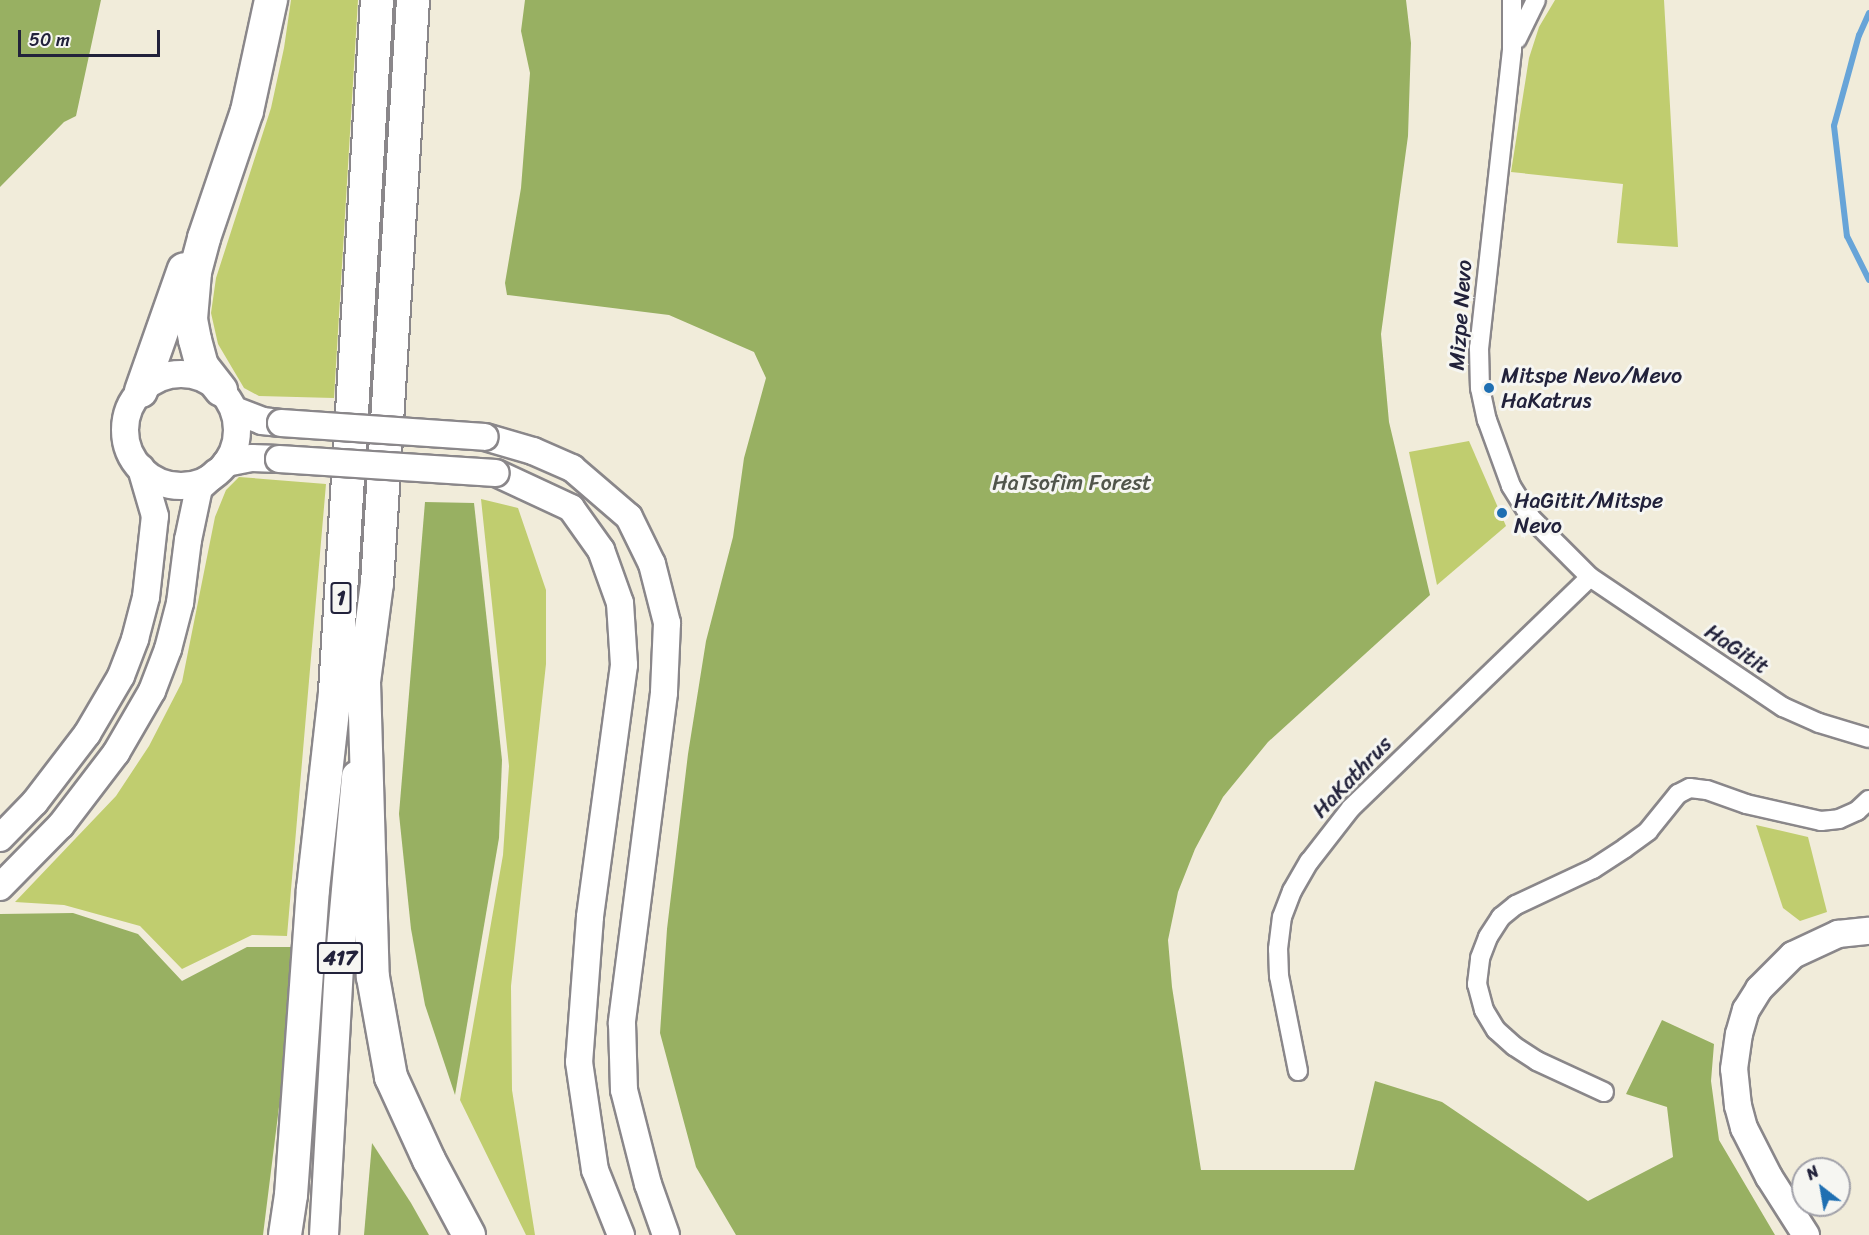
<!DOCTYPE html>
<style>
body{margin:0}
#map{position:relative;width:1869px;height:1235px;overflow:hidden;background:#f1ecda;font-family:Sriracha,sans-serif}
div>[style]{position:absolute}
.green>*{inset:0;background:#c0cd6f}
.forest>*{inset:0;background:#98b062}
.stream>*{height:6px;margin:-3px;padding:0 3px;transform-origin:3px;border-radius:3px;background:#67a4d8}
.roads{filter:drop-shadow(2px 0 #8a878a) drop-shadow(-2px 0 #8a878a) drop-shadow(0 2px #8a878a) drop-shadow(0 -2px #8a878a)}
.street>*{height:18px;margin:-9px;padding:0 9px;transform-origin:9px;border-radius:9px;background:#fff}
.secondary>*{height:26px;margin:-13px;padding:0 13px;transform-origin:13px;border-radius:13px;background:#fff}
.secondary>.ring{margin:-13px;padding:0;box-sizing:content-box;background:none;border:26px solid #fff;border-radius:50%}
.primary>*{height:28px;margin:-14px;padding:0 14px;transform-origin:14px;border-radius:14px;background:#fff}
.highway>*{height:32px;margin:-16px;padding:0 16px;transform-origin:16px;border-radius:16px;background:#fff}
.bridges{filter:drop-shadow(2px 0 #8a878a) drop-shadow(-2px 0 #8a878a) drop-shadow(0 2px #8a878a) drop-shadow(0 -2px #8a878a)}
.secondary-bridge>*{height:26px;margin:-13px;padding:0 13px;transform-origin:13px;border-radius:13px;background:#fff}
.dots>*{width:16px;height:16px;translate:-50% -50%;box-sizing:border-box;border:3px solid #f6f6f2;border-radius:50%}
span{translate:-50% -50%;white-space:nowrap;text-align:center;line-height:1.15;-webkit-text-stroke:6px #f6f6f2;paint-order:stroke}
.shield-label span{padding:2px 4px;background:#f6f6f2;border:2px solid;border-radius:4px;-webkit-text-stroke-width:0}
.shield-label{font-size:21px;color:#22223b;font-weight:700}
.street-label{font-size:22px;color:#22223b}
.poi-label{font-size:22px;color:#22223b}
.left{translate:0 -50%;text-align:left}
.park-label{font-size:22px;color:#51554b}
.north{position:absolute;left:1791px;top:1157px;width:60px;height:60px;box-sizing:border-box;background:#f6f6f2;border:2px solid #a1a1a9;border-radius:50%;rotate:329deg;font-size:16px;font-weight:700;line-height:24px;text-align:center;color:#22223b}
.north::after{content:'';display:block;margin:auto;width:21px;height:27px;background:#1f6fb2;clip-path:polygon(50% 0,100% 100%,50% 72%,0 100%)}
.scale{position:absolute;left:18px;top:30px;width:142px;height:27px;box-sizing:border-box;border:3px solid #22223b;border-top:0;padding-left:8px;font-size:18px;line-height:21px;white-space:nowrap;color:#22223b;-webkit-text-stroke:4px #f6f6f2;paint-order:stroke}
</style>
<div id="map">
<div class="green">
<i style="clip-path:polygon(291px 0,358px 0,334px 398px,259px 396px,244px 388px,218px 344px,211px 313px,216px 278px,271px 108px,284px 48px)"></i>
<i style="clip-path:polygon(1555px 0,1664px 0,1678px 247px,1617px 243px,1623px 184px,1511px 172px,1529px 58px,1539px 27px)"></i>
<i style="clip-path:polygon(1469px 441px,1506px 526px,1437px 585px,1409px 452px)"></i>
<i style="clip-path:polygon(239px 477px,326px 484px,287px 936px,252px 935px,182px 969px,140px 926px,64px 905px,15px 902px,116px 796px,149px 746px,182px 682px,215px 517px,226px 490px)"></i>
<i style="clip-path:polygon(481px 499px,518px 508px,546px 590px,546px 664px,511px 986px,512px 1090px,535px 1235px,526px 1235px,460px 1100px,503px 855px,509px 766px)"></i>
<i style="clip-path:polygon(1756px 825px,1808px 837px,1827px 912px,1800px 921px,1783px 908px)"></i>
</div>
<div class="forest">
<i style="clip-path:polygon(0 0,101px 0,76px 116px,64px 122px,0 187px)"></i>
<i style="clip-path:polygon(525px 0,1406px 0,1411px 43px,1408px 136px,1381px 334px,1389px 422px,1430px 595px,1268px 742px,1223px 797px,1195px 849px,1178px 892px,1168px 940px,1172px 987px,1201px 1170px,1354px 1170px,1375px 1081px,1442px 1102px,1588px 1201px,1673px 1157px,1667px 1107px,1626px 1094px,1662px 1020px,1714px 1044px,1711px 1081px,1719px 1140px,1775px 1235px,736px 1235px,696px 1167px,660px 1033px,667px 929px,688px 754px,706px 641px,733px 537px,744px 458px,766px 378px,754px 352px,669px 315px,507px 295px,505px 283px,521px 188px,530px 73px,521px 31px)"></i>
<i style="clip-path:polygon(425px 502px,474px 503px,502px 760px,499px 838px,455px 1095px,425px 1005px,411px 929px,399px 814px)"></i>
<i style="clip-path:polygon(73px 913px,138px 934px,182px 981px,247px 947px,293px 947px,288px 1035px,263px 1235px,0 1235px,0 914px)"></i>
<i style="clip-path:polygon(372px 1143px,411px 1203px,429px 1235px,364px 1235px)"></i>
</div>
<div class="stream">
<i style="left:1869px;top:13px;width:24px;rotate:114deg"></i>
<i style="left:1859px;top:35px;width:94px;rotate:105.4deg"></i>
<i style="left:1834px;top:126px;width:111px;rotate:83.3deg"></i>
<i style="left:1847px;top:236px;width:49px;rotate:63.4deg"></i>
</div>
<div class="roads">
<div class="street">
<i style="left:1512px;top:0;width:50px;rotate:90deg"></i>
<i style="left:1512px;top:50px;width:300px;rotate:96.3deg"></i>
<i style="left:1479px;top:348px;width:40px;rotate:88.6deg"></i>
<i style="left:1480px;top:388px;width:33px;rotate:78deg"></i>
<i style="left:1487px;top:420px;width:70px;rotate:70deg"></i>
<i style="left:1511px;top:486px;width:36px;rotate:58deg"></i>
<i style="left:1530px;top:517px;width:85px;rotate:45deg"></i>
<i style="left:1590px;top:577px;width:233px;rotate:34deg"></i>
<i style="left:1783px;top:707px;width:39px;rotate:24deg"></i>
<i style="left:1819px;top:723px;width:52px;rotate:16.7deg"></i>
<i style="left:1517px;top:39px;width:43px;rotate:-64deg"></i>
<i style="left:1298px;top:1071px;width:97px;rotate:-101.3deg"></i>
<i style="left:1279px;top:976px;width:27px;rotate:-92deg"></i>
<i style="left:1278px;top:949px;width:32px;rotate:-83deg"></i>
<i style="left:1282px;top:917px;width:28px;rotate:-69deg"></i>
<i style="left:1292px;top:891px;width:34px;rotate:-60deg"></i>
<i style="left:1309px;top:862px;width:68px;rotate:-52.1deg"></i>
<i style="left:1351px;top:808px;width:332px;rotate:-44deg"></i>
<i style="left:1604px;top:1092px;width:74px;rotate:-155.2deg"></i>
<i style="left:1537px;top:1061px;width:27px;rotate:-147deg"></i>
<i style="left:1514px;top:1046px;width:24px;rotate:-138deg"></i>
<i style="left:1496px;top:1030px;width:23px;rotate:-121deg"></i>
<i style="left:1484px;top:1010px;width:27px;rotate:-105deg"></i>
<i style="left:1477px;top:984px;width:26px;rotate:-83deg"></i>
<i style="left:1480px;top:958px;width:22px;rotate:-69deg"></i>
<i style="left:1488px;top:937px;width:24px;rotate:-57deg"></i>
<i style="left:1501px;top:917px;width:19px;rotate:-39deg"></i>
<i style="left:1516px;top:905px;width:85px;rotate:-25.1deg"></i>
<i style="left:1593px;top:869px;width:38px;rotate:-33deg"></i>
<i style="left:1625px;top:848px;width:29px;rotate:-36deg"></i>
<i style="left:1648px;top:831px;width:48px;rotate:-51deg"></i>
<i style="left:1678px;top:794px;width:13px;rotate:-27deg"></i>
<i style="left:1690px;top:788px;width:17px;rotate:7deg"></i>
<i style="left:1707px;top:790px;width:41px;rotate:19.7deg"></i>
<i style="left:1746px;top:804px;width:77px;rotate:12.8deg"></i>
<i style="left:1821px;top:821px;width:18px;rotate:-6deg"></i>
<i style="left:1839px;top:819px;width:20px;rotate:-24deg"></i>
<i style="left:1857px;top:811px;width:16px;rotate:-43deg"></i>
</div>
<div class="secondary">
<i class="ring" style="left:125px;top:374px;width:86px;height:86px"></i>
<i style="left:234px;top:410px;width:30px;rotate:21deg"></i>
<i style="left:262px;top:421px;width:19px;rotate:6deg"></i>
<i style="left:485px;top:437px;width:50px;rotate:16.3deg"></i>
<i style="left:533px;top:451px;width:43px;rotate:23.6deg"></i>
<i style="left:572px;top:468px;width:75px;rotate:40.7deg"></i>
<i style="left:629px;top:517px;width:52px;rotate:63.9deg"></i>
<i style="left:652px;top:564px;width:61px;rotate:75.7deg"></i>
<i style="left:667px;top:623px;width:70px;rotate:92.5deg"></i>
<i style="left:664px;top:693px;width:333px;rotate:97.3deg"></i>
<i style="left:622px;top:1023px;width:67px;rotate:88.3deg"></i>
<i style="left:624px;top:1090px;width:97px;rotate:75.7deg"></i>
<i style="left:648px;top:1184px;width:54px;rotate:70.6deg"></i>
<i style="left:226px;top:463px;width:26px;rotate:-11deg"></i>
<i style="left:252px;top:458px;width:27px;rotate:2deg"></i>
<i style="left:496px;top:473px;width:83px;rotate:25deg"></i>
<i style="left:571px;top:508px;width:52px;rotate:54.5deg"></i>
<i style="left:601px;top:550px;width:56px;rotate:70.3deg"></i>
<i style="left:620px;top:603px;width:62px;rotate:86.3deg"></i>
<i style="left:624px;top:665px;width:254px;rotate:97.7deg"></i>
<i style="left:590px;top:917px;width:145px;rotate:94.3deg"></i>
<i style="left:579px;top:1062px;width:109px;rotate:81.6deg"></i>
<i style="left:595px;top:1170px;width:70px;rotate:68.2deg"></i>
<i style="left:0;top:838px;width:50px;rotate:-45.8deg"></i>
<i style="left:35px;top:802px;width:86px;rotate:-52.6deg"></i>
<i style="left:87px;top:734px;width:67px;rotate:-59.6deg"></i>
<i style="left:121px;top:676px;width:40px;rotate:-69deg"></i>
<i style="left:135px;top:639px;width:43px;rotate:-75.3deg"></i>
<i style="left:146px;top:597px;width:81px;rotate:-83.7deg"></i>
<i style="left:155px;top:516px;width:50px;rotate:-106.3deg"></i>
<i style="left:0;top:887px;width:87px;rotate:-45.5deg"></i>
<i style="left:61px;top:825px;width:91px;rotate:-52.6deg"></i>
<i style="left:116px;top:753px;width:72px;rotate:-59.9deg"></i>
<i style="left:152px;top:691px;width:45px;rotate:-69.1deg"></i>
<i style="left:168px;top:649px;width:48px;rotate:-75.4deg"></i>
<i style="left:180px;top:603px;width:64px;rotate:-82.8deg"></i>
<i style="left:188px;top:540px;width:53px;rotate:-78.1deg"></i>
<i style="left:199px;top:488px;width:24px;rotate:-42deg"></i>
<i style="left:1806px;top:1235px;width:69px;rotate:-122.5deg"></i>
<i style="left:1769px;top:1177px;width:55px;rotate:-117deg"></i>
<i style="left:1744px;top:1128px;width:23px;rotate:-105deg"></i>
<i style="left:1738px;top:1106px;width:37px;rotate:-96deg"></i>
<i style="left:1734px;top:1069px;width:35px;rotate:-82deg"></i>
<i style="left:1739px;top:1034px;width:25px;rotate:-74deg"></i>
<i style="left:1746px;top:1010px;width:25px;rotate:-58deg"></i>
<i style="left:1759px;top:989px;width:48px;rotate:-45deg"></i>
<i style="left:1793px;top:955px;width:50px;rotate:-25deg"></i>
<i style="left:1838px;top:934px;width:31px;rotate:-6deg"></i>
</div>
<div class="primary">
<i style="left:324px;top:1235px;width:267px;rotate:-86.8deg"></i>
<i style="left:339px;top:968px;width:193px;rotate:-84.9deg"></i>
</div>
<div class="highway">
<i style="left:413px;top:0;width:584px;rotate:93.53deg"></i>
<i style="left:377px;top:583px;width:100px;rotate:97.5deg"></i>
<i style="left:364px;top:682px;width:295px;rotate:88.3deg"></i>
<i style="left:373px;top:977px;width:102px;rotate:79.8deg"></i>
<i style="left:391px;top:1077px;width:91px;rotate:65.4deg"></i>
<i style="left:429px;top:1160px;width:85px;rotate:61.9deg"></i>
<i style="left:221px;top:390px;width:31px;rotate:-128deg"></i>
<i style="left:202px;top:366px;width:27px;rotate:-105deg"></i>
<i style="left:195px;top:340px;width:21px;rotate:-101deg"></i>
<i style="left:191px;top:319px;width:47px;rotate:-85.1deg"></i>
<i style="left:195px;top:272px;width:35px;rotate:-75deg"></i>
<i style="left:204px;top:238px;width:134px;rotate:-71.3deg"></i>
<i style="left:247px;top:111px;width:114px;rotate:-77.8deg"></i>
<i style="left:141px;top:391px;width:129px;rotate:-70.6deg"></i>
<i style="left:285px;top:1235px;width:40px;rotate:-81.5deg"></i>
<i style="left:291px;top:1195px;width:307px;rotate:-85.9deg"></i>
<i style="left:313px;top:889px;width:198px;rotate:-83.6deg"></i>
<i style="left:335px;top:692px;width:693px;rotate:-86.53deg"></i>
</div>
</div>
<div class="bridges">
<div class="secondary-bridge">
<i style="left:281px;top:423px;width:204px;rotate:3.9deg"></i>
<i style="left:279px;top:459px;width:217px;rotate:3.7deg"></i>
</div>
</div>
<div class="dots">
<i style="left:1489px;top:388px;background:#1f6fb2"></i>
<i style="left:1502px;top:513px;background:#1f6fb2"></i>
</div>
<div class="shield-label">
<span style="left:341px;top:598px">1</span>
<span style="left:340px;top:958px">417</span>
</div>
<div class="street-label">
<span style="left:1460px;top:315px;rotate:-86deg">Mizpe Nevo</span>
<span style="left:1737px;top:649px;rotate:34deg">HaGitit</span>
<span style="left:1352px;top:777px;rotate:-46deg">HaKathrus</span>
</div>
<div class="poi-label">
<span class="left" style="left:1501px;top:388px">Mitspe Nevo/Mevo<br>HaKatrus</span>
<span class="left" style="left:1514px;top:513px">HaGitit/Mitspe<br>Nevo</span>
</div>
<div class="park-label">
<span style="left:1072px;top:483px">HaTsofim Forest</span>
</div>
<div class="north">N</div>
<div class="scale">50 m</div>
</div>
